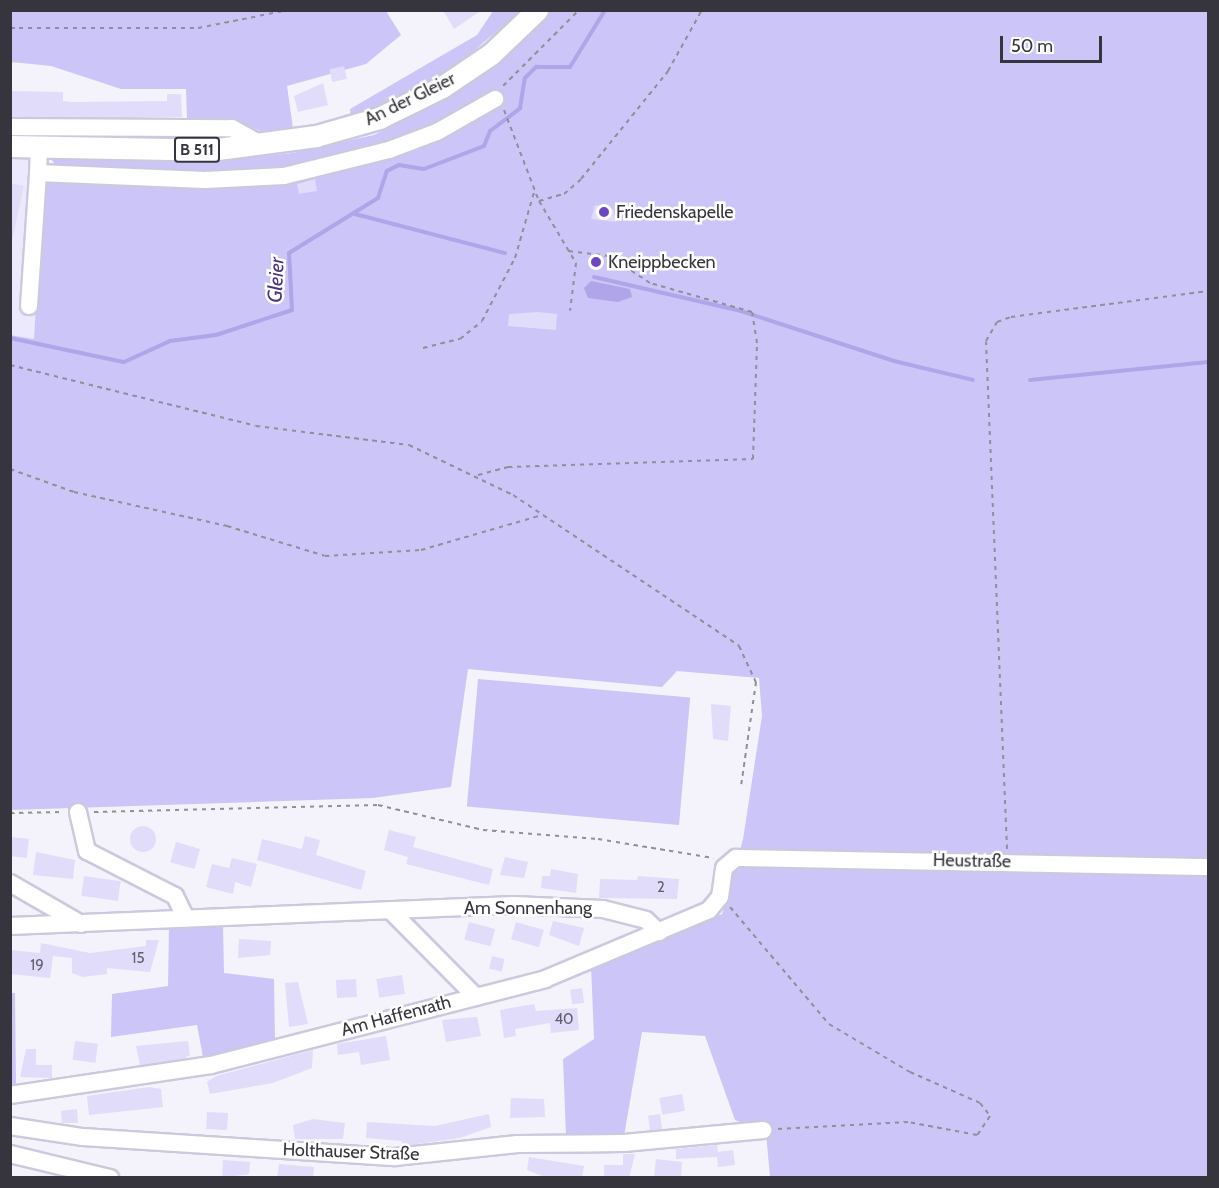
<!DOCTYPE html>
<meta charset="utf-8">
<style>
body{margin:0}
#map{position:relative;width:1219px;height:1188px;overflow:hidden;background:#f4f3fc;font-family:Cabin,sans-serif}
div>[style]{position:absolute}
.built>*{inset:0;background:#ebe9fb}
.green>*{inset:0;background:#ccc5f7;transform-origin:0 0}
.water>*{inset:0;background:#afa5e8}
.stream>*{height:4px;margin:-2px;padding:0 2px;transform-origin:2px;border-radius:2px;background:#afa5e8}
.building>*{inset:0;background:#e0dcf9;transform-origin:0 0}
.round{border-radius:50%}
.path>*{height:2px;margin-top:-1px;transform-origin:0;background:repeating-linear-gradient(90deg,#908f97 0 4.5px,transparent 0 9px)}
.roads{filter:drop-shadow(2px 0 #cbc9de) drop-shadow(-2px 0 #cbc9de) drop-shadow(0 2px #cbc9de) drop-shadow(0 -2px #cbc9de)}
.minor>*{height:16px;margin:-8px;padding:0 8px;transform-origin:8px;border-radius:8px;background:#fff}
.major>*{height:21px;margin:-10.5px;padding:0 10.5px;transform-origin:10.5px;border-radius:10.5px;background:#fff}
.dots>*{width:16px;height:16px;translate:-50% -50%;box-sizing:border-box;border:3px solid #fff;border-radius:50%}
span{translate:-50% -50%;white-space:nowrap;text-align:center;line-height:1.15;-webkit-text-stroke:5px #fff;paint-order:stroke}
.number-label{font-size:15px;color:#605f6c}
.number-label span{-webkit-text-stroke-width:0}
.shield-label span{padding:2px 4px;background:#fff;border:2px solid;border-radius:4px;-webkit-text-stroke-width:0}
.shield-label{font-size:16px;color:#36353d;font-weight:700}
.street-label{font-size:18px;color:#36353d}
.poi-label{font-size:18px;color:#36353d}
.left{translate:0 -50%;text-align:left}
.water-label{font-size:20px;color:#463281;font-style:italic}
.frame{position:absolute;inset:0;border:12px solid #36353d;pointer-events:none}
.scale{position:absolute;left:1000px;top:36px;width:102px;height:27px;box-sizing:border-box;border:3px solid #36353d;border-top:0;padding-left:8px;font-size:18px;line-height:21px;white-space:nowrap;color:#36353d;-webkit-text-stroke:4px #fff;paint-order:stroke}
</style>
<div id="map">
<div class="built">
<i style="clip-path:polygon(10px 158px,33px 158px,43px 181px,34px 339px,11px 335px)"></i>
</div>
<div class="green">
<i style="clip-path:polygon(11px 11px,386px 11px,401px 35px,366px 64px,287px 86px,293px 128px,261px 131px,229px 118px,187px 119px,186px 89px,121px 89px,51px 66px,11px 62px)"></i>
<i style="clip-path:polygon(493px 11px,521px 11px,446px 74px,351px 118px,350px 109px,477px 35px)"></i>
<i style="clip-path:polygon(550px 11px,1208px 11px,1208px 1177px,770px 1177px,766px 1133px,735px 1120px,705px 1036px,642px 1032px,624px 1136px,566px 1136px,563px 1059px,594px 1039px,591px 965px,722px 914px,743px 839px,762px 716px,759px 678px,677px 671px,662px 687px,468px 669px,451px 787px,373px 798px,11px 810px,10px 335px,34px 339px,43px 181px,275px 173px,58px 169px,49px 156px,209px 162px,293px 153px,374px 135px,437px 104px,520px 45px)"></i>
<i style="left:478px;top:679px;width:213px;height:128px;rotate:5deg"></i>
<i style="clip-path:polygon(223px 925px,224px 973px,274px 979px,275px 1039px,203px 1057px,197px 1025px,111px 1037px,112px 994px,168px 986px,169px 926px)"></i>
<i style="clip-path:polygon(10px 993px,15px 993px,16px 1087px,10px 1089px)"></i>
</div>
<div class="water">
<i style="clip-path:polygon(591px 281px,630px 289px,632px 297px,618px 302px,588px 298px,584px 288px)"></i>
</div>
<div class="stream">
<i style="left:355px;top:214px;width:155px;rotate:14.6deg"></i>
<i style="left:594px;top:277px;width:151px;rotate:13deg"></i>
<i style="left:741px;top:311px;width:161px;rotate:18.1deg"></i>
<i style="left:894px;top:361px;width:81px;rotate:13.5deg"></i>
<i style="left:10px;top:338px;width:116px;rotate:11.9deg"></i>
<i style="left:124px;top:362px;width:51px;rotate:-24.5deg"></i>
<i style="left:170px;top:341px;width:46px;rotate:-7.4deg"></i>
<i style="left:216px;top:335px;width:80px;rotate:-18.2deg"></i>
<i style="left:292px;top:310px;width:57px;rotate:-93deg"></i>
<i style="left:289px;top:253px;width:105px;rotate:-31.7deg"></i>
<i style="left:378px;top:198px;width:28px;rotate:-72deg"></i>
<i style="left:387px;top:171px;width:13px;rotate:-27deg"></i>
<i style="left:399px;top:165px;width:25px;rotate:9deg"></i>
<i style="left:424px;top:169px;width:64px;rotate:-21deg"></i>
<i style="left:484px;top:146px;width:16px;rotate:-68deg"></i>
<i style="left:490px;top:131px;width:38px;rotate:-37deg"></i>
<i style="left:520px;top:108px;width:30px;rotate:-81deg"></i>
<i style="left:525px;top:78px;width:16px;rotate:-45deg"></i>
<i style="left:536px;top:67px;width:34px"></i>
<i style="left:570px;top:67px;width:67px;rotate:-58.4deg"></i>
<i style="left:1030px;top:380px;width:179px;rotate:-5.8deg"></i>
</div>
<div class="building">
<i style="clip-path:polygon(443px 10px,482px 10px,454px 29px)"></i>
<i style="left:344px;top:66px;width:13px;height:15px;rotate:77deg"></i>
<i style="clip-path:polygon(323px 83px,328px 105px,298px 112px,294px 96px)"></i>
<i style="clip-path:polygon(10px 91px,63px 92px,63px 101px,71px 102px,167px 101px,167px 94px,181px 94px,182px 117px,10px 117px)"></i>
<i style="clip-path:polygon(315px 179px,317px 191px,299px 194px,297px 184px)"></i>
<i style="left:10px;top:183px;width:14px;height:54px;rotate:12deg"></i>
<i style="clip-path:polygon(595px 205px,613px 209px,616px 222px,591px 219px)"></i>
<i style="clip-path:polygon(537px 312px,557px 314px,556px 330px,508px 326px,509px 314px)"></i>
<i style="clip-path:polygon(711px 704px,731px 706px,728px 741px,713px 739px)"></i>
<i class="round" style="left:130px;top:826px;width:26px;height:26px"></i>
<i style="clip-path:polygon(389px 830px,416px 837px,413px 847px,493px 869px,489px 885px,406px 864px,408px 857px,384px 850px)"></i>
<i style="clip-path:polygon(305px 836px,320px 840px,316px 855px,366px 871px,361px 890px,257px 860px,262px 839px,302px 849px)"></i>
<i style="left:10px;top:837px;width:19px;height:19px;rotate:6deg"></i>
<i style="left:176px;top:842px;width:25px;height:21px;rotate:16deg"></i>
<i style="clip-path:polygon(36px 852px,75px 860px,73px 879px,33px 875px)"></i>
<i style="clip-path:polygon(505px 857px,528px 862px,524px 878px,500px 875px)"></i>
<i style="clip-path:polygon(232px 858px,257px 864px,251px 887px,235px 882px,233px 894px,206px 887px,212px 864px,229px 868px)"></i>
<i style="clip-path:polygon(551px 869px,578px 874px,576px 893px,541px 888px,542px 876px,550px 876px)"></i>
<i style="left:84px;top:876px;width:37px;height:20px;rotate:8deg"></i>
<i style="clip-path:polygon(638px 876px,679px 879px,677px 899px,599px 898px,600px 879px,637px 880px)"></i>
<i style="clip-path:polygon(553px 921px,584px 928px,579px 946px,549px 935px)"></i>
<i style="left:469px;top:922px;width:27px;height:18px;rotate:15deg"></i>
<i style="left:516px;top:922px;width:29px;height:18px;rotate:16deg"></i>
<i style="clip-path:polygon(239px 939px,271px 941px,270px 955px,238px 958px)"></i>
<i style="clip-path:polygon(146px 940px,159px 940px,150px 972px,107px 968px,107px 974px,82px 977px,72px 973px,72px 958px,53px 956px,50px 978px,10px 974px,10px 950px,40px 953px,41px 943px,90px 953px,146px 946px)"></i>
<i style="left:492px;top:956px;width:13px;height:13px;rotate:13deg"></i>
<i style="left:402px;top:975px;width:19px;height:26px;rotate:81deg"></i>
<i style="left:356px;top:979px;width:18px;height:20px;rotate:87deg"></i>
<i style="clip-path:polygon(298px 982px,308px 1024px,289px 1027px,285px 983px)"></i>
<i style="left:582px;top:988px;width:15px;height:12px;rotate:82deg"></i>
<i style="clip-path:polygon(534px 1004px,536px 1011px,577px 1008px,579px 1030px,551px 1033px,550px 1023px,515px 1029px,516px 1036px,504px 1038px,500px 1010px)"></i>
<i style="clip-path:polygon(477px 1017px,481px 1036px,446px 1042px,442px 1020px)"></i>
<i style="clip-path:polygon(386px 1036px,390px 1060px,361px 1065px,359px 1052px,338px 1055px,337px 1044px)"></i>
<i style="left:75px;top:1041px;width:23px;height:19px;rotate:7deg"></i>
<i style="clip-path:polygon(188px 1041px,190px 1055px,183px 1059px,140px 1065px,136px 1046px)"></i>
<i style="clip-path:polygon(26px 1049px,36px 1049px,36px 1065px,52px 1065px,52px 1078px,20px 1077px)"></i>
<i style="clip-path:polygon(313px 1050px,312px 1068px,273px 1083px,210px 1094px,207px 1082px,216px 1076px)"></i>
<i style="clip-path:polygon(149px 1087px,161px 1089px,163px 1107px,89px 1115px,87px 1096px)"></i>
<i style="left:682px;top:1094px;width:17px;height:23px;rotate:80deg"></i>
<i style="clip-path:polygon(511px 1098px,544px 1099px,545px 1117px,510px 1118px)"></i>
<i style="clip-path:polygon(77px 1109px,78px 1123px,62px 1123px,61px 1111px)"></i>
<i style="left:207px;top:1112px;width:21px;height:17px;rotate:3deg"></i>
<i style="clip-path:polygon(489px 1114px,491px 1127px,460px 1138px,403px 1146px,402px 1141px,366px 1138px,367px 1122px,435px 1126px)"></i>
<i style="left:660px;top:1114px;width:15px;height:12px;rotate:82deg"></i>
<i style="clip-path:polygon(313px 1119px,345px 1123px,343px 1139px,295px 1139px,293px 1125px)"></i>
<i style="clip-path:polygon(717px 1145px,718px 1152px,733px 1150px,735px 1165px,718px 1167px,717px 1157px,676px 1159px,676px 1149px)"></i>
<i style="clip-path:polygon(623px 1154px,635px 1154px,629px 1178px,604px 1178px,604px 1165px,623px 1165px)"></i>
<i style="clip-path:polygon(529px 1157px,584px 1166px,582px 1178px,547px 1178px,527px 1170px)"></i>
<i style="clip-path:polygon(656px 1159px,682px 1162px,681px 1178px,654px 1178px)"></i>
<i style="clip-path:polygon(223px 1160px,250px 1162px,249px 1174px,222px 1178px)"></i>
<i style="clip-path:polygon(279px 1164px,314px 1167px,313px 1178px,277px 1178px)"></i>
</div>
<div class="path">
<i style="left:10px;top:28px;width:188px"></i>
<i style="left:198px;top:28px;width:92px;rotate:-11.3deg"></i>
<i style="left:503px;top:86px;width:106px;rotate:-45deg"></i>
<i style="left:504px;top:110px;width:97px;rotate:69deg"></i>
<i style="left:539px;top:201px;width:72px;rotate:59.2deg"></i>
<i style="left:576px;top:263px;width:48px;rotate:97.1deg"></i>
<i style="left:539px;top:201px;width:26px;rotate:-16deg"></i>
<i style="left:564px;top:194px;width:23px;rotate:-41deg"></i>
<i style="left:581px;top:179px;width:139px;rotate:-51.1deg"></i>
<i style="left:668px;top:71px;width:70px;rotate:-60.9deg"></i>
<i style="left:423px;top:348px;width:38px;rotate:-14deg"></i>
<i style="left:460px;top:339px;width:28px;rotate:-39deg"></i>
<i style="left:482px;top:321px;width:71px;rotate:-62.4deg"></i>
<i style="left:515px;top:258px;width:69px;rotate:-73.9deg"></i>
<i style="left:10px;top:365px;width:253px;rotate:13.9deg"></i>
<i style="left:256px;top:426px;width:154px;rotate:7.1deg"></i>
<i style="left:409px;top:445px;width:115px;rotate:25.7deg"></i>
<i style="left:513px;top:495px;width:272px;rotate:33.7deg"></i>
<i style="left:739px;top:646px;width:40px;rotate:65deg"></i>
<i style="left:756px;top:682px;width:105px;rotate:98.2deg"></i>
<i style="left:10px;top:469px;width:68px;rotate:19.8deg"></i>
<i style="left:74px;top:492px;width:157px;rotate:12.5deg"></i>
<i style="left:227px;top:526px;width:102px;rotate:17deg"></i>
<i style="left:325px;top:556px;width:96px;rotate:-3.6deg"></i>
<i style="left:421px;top:550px;width:123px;rotate:-16.1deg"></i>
<i style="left:478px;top:475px;width:31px;rotate:-15deg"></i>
<i style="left:508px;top:467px;width:245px;rotate:-1.9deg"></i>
<i style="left:753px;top:459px;width:116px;rotate:-88deg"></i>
<i style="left:757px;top:343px;width:31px;rotate:-99deg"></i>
<i style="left:752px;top:312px;width:106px;rotate:-164.1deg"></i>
<i style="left:650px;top:283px;width:49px;rotate:-146.6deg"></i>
<i style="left:609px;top:256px;width:41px;rotate:-173deg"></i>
<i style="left:94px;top:812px;width:284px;rotate:-1.4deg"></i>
<i style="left:378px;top:805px;width:108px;rotate:13.4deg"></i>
<i style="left:483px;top:830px;width:115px;rotate:4.5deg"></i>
<i style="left:598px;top:839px;width:117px;rotate:9.4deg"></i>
<i style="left:10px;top:813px;width:54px;rotate:-1.1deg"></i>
<i style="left:1007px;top:849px;width:508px;rotate:-92.37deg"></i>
<i style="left:986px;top:341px;width:22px;rotate:-60deg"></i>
<i style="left:997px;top:322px;width:15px;rotate:-20deg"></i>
<i style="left:1011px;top:317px;width:199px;rotate:-7.5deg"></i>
<i style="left:730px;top:907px;width:153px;rotate:49.8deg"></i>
<i style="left:829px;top:1024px;width:94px;rotate:30.7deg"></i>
<i style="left:910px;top:1072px;width:77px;rotate:23.9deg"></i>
<i style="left:980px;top:1103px;width:16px;rotate:52deg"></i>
<i style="left:990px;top:1116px;width:23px;rotate:124deg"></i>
<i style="left:977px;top:1135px;width:70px;rotate:-169.3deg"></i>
<i style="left:908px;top:1122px;width:131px;rotate:176.9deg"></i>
</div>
<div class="roads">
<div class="minor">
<i style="left:10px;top:127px;width:222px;rotate:0.3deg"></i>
<i style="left:232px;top:128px;width:35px;rotate:29deg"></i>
<i style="left:39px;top:147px;width:26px;rotate:92deg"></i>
<i style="left:38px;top:173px;width:167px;rotate:2.4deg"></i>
<i style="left:205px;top:180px;width:79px;rotate:-2.9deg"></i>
<i style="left:284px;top:176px;width:108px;rotate:-13.9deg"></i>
<i style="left:389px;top:150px;width:51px;rotate:-20.6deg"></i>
<i style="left:437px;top:132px;width:67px;rotate:-29.6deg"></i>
<i style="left:29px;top:306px;width:133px;rotate:-86.1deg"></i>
<i style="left:78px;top:812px;width:40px;rotate:77deg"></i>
<i style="left:87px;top:851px;width:99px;rotate:27.1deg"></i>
<i style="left:175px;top:896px;width:25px;rotate:64deg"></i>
<i style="left:10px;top:883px;width:82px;rotate:30deg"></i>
<i style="left:391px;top:911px;width:118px;rotate:45.3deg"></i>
<i style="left:10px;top:926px;width:504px;rotate:-2.39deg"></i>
<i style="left:514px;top:905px;width:89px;rotate:2.6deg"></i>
<i style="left:603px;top:909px;width:44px;rotate:14.3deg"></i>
<i style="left:646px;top:920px;width:18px;rotate:43deg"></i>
<i style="left:10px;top:1095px;width:203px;rotate:-8.5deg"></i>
<i style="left:211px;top:1065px;width:345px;rotate:-14.4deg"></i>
<i style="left:545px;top:979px;width:178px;rotate:-22.8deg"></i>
<i style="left:709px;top:910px;width:17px;rotate:-50deg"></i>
<i style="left:720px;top:897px;width:29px;rotate:-82deg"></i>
<i style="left:724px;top:868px;width:16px;rotate:-40deg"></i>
<i style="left:736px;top:858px;width:472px;rotate:1.1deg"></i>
<i style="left:10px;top:1126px;width:74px;rotate:8.6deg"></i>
<i style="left:83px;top:1137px;width:313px;rotate:3.7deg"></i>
<i style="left:395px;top:1157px;width:123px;rotate:-6.1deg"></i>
<i style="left:517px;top:1144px;width:107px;rotate:-0.5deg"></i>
<i style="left:624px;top:1143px;width:140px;rotate:-5.3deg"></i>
<i style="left:10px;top:1154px;width:103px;rotate:13.5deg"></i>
</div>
<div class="major">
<i style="left:10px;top:146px;width:200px;rotate:1.1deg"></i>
<i style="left:210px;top:150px;width:107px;rotate:-7.5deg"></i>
<i style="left:316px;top:136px;width:66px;rotate:-15.9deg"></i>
<i style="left:379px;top:118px;width:70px;rotate:-26.2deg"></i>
<i style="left:442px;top:87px;width:59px;rotate:-34deg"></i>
<i style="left:491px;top:54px;width:64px;rotate:-43.7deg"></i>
</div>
</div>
<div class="dots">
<i style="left:604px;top:212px;background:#6948c1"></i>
<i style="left:596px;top:262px;background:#6948c1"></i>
</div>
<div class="number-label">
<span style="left:661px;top:888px">2</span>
<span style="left:138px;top:959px">15</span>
<span style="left:37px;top:966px">19</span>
<span style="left:564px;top:1020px">40</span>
</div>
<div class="shield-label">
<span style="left:197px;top:150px">B 511</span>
</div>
<div class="street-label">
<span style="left:410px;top:99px;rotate:-26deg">An der Gleier</span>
<span style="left:972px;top:861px;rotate:1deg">Heustraße</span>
<span style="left:528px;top:908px">Am Sonnenhang</span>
<span style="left:396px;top:1016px;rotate:-15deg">Am Haffenrath</span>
<span style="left:351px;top:1152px;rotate:2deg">Holthauser Straße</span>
</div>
<div class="poi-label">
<span class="left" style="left:616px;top:212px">Friedenskapelle</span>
<span class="left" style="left:608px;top:262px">Kneippbecken</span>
</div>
<div class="water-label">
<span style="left:276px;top:280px;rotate:-87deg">Gleier</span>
</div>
<div class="frame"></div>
<div class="scale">50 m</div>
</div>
